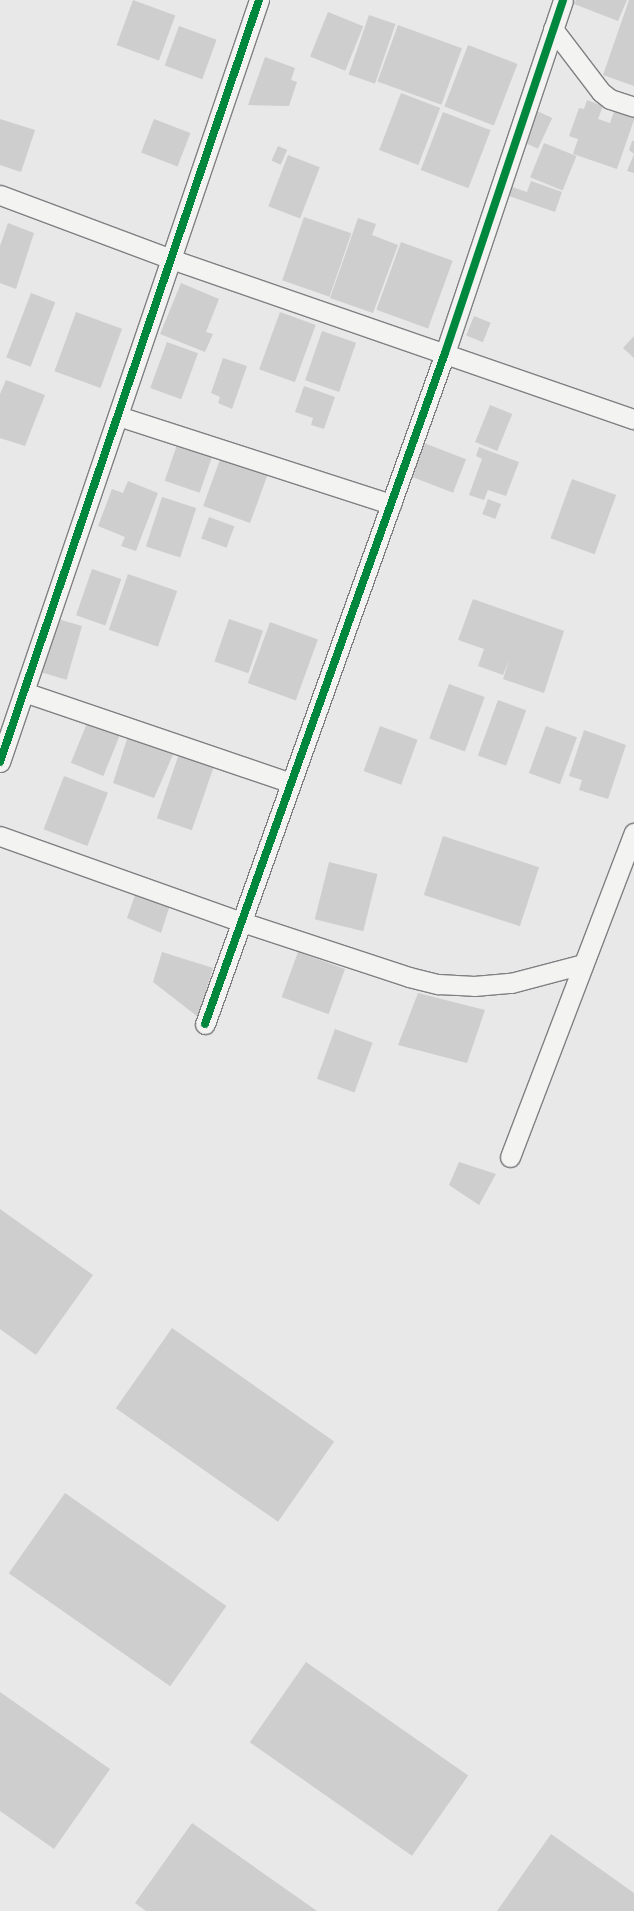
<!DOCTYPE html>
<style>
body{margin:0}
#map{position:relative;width:634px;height:1911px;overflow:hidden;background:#e8e8e8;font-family:Pangolin,sans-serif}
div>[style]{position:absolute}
.building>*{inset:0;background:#cececf;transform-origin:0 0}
.roads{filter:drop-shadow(1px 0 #808084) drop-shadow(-1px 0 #808084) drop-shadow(0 1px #808084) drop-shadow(0 -1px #808084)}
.minor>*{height:19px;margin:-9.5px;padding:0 9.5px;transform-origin:9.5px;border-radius:9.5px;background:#f3f3f1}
.cycleway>*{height:8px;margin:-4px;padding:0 4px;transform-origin:4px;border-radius:4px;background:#00873e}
span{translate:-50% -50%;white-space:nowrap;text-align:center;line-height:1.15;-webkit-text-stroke:4px #f6f6f2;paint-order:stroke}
</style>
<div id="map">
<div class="building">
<i style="left:133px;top:0;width:45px;height:48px;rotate:20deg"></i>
<i style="clip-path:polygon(576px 0,627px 0,618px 21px,574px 4px)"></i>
<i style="clip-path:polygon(629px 0,634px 0,634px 86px,603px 75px)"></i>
<i style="left:328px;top:12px;width:38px;height:48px;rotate:22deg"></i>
<i style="left:369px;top:15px;width:28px;height:63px;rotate:19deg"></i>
<i style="left:398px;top:25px;width:68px;height:60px;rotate:20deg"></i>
<i style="left:179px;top:26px;width:40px;height:42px;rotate:20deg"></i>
<i style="left:468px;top:45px;width:53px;height:66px;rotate:21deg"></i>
<i style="clip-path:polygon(265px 57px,295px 68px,291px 80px,297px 82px,289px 106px,248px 105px)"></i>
<i style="left:401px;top:93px;width:42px;height:61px;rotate:21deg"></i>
<i style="clip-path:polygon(587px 100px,603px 106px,598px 119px,610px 123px,616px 106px,634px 112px,634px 120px,617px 169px,573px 154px,578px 139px,569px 136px,579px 108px,584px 109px)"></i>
<i style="left:535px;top:110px;width:19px;height:34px;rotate:25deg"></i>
<i style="left:443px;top:112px;width:51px;height:62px;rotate:21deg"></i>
<i style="clip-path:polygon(0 119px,35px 130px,21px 172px,0 165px)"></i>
<i style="left:154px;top:119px;width:39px;height:36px;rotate:21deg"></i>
<i style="clip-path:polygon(632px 141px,634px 141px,634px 173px,627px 171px,634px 154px,629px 150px)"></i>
<i style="left:544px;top:143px;width:35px;height:37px;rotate:22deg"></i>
<i style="left:278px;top:146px;width:10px;height:16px;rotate:24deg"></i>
<i style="left:288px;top:155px;width:34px;height:55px;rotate:21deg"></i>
<i style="clip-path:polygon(531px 181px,562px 192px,555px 212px,509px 196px,512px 187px,527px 192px)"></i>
<i style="left:304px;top:217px;width:50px;height:67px;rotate:19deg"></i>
<i style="clip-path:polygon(358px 218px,376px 224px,372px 235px,398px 245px,373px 313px,330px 298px)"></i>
<i style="clip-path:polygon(8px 223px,34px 233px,16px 289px,0 283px,0 246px)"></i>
<i style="left:401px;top:242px;width:55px;height:72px;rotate:20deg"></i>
<i style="clip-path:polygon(181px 283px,219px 299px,206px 332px,213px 334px,205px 352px,160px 334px)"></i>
<i style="left:31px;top:293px;width:26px;height:69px;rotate:21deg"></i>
<i style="left:76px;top:312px;width:49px;height:63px;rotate:20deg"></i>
<i style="left:280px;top:312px;width:38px;height:61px;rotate:20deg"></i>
<i style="left:474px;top:316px;width:18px;height:21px;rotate:22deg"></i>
<i style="left:322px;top:331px;width:36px;height:52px;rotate:19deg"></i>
<i style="clip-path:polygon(634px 336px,634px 358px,623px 348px)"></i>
<i style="left:167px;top:342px;width:33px;height:49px;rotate:20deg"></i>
<i style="clip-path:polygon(223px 358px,247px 366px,232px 409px,218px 403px,220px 397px,211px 393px)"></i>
<i style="clip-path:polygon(6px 380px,45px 395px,25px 446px,0 438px,0 394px)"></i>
<i style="clip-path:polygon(304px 386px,335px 397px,324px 429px,311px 425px,313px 418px,295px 412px)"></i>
<i style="left:490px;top:405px;width:24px;height:40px;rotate:22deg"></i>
<i style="left:178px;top:442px;width:37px;height:41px;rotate:19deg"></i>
<i style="left:226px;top:443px;width:50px;height:67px;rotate:20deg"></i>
<i style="left:424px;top:443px;width:45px;height:36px;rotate:21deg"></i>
<i style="clip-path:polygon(479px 447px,519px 462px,506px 496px,488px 490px,484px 500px,469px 495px,482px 459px,476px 456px)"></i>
<i style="left:572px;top:479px;width:47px;height:63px;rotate:20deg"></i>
<i style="clip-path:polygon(128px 481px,158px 493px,136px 551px,121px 546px,125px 537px,98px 526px,112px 489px,123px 493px)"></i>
<i style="left:162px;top:497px;width:36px;height:52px;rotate:18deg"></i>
<i style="left:488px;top:499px;width:14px;height:16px;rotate:21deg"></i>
<i style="left:209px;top:517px;width:27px;height:23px;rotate:20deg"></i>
<i style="left:92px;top:569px;width:31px;height:49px;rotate:19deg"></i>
<i style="left:128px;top:574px;width:52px;height:59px;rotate:19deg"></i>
<i style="clip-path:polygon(473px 599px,564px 631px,544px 693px,503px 679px,509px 660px,503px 675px,478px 666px,484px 649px,458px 640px)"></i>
<i style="left:58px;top:619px;width:25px;height:56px;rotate:16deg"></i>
<i style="left:229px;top:619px;width:36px;height:45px;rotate:19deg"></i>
<i style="left:270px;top:622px;width:51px;height:65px;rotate:20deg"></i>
<i style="left:449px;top:684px;width:38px;height:58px;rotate:20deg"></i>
<i style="left:498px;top:700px;width:30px;height:59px;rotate:20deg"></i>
<i style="left:87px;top:723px;width:35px;height:43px;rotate:22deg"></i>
<i style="left:380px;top:726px;width:40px;height:48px;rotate:20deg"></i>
<i style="left:546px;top:726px;width:33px;height:50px;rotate:20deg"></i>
<i style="clip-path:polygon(584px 730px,626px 745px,608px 799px,579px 790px,582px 780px,569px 776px)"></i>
<i style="clip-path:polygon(129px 733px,176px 748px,154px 798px,113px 783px)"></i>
<i style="left:179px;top:754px;width:37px;height:68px;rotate:19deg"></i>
<i style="left:64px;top:776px;width:47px;height:57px;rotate:21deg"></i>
<i style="left:443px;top:836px;width:101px;height:62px;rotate:18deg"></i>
<i style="left:329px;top:862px;width:50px;height:59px;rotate:14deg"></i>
<i style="clip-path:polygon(135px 895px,170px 905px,161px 933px,127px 918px)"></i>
<i style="clip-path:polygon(162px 952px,213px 968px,198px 1017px,153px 982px)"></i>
<i style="left:298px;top:952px;width:50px;height:48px;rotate:20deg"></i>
<i style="clip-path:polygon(418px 993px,485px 1010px,467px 1063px,398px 1045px)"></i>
<i style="left:335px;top:1029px;width:40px;height:53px;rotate:20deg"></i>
<i style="clip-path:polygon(459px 1162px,496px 1174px,479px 1205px,449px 1185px)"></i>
<i style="clip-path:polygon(0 1209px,93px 1275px,36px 1355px,0 1329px)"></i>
<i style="left:172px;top:1328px;width:198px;height:98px;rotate:35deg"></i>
<i style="left:65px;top:1493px;width:197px;height:98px;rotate:35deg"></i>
<i style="left:306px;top:1662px;width:198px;height:98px;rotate:35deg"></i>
<i style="clip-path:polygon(0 1692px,110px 1769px,54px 1849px,0 1811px)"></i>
<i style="clip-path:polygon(192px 1823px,317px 1911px,146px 1911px,135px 1903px)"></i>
<i style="clip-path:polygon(551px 1834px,634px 1893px,634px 1911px,497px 1911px)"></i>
</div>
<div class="roads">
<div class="minor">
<i style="left:553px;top:29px;width:79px;rotate:52.7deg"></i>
<i style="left:601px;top:92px;width:11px;rotate:38deg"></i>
<i style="left:610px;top:99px;width:25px;rotate:18deg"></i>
<i style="left:0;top:195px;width:183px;rotate:20.5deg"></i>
<i style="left:171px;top:259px;width:490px;rotate:19.1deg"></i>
<i style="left:118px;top:416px;width:287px;rotate:17.9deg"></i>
<i style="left:24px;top:692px;width:282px;rotate:18.8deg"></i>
<i style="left:0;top:762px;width:805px;rotate:-71.23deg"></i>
<i style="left:0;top:836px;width:257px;rotate:19.6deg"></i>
<i style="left:242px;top:922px;width:176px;rotate:18.2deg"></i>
<i style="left:409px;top:977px;width:30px;rotate:14deg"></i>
<i style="left:438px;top:984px;width:36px;rotate:3deg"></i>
<i style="left:474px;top:986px;width:37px;rotate:-5deg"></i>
<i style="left:511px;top:983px;width:74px;rotate:-14.8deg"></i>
<i style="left:205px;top:1024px;width:713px;rotate:-70.32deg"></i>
<i style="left:445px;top:353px;width:372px;rotate:-71.5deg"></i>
<i style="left:510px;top:1157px;width:347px;rotate:-69.1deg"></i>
</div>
</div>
<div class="cycleway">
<i style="left:0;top:762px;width:805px;rotate:-71.23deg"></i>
<i style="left:205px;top:1024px;width:713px;rotate:-70.32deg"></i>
<i style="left:445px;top:353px;width:372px;rotate:-71.5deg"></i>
</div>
</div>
